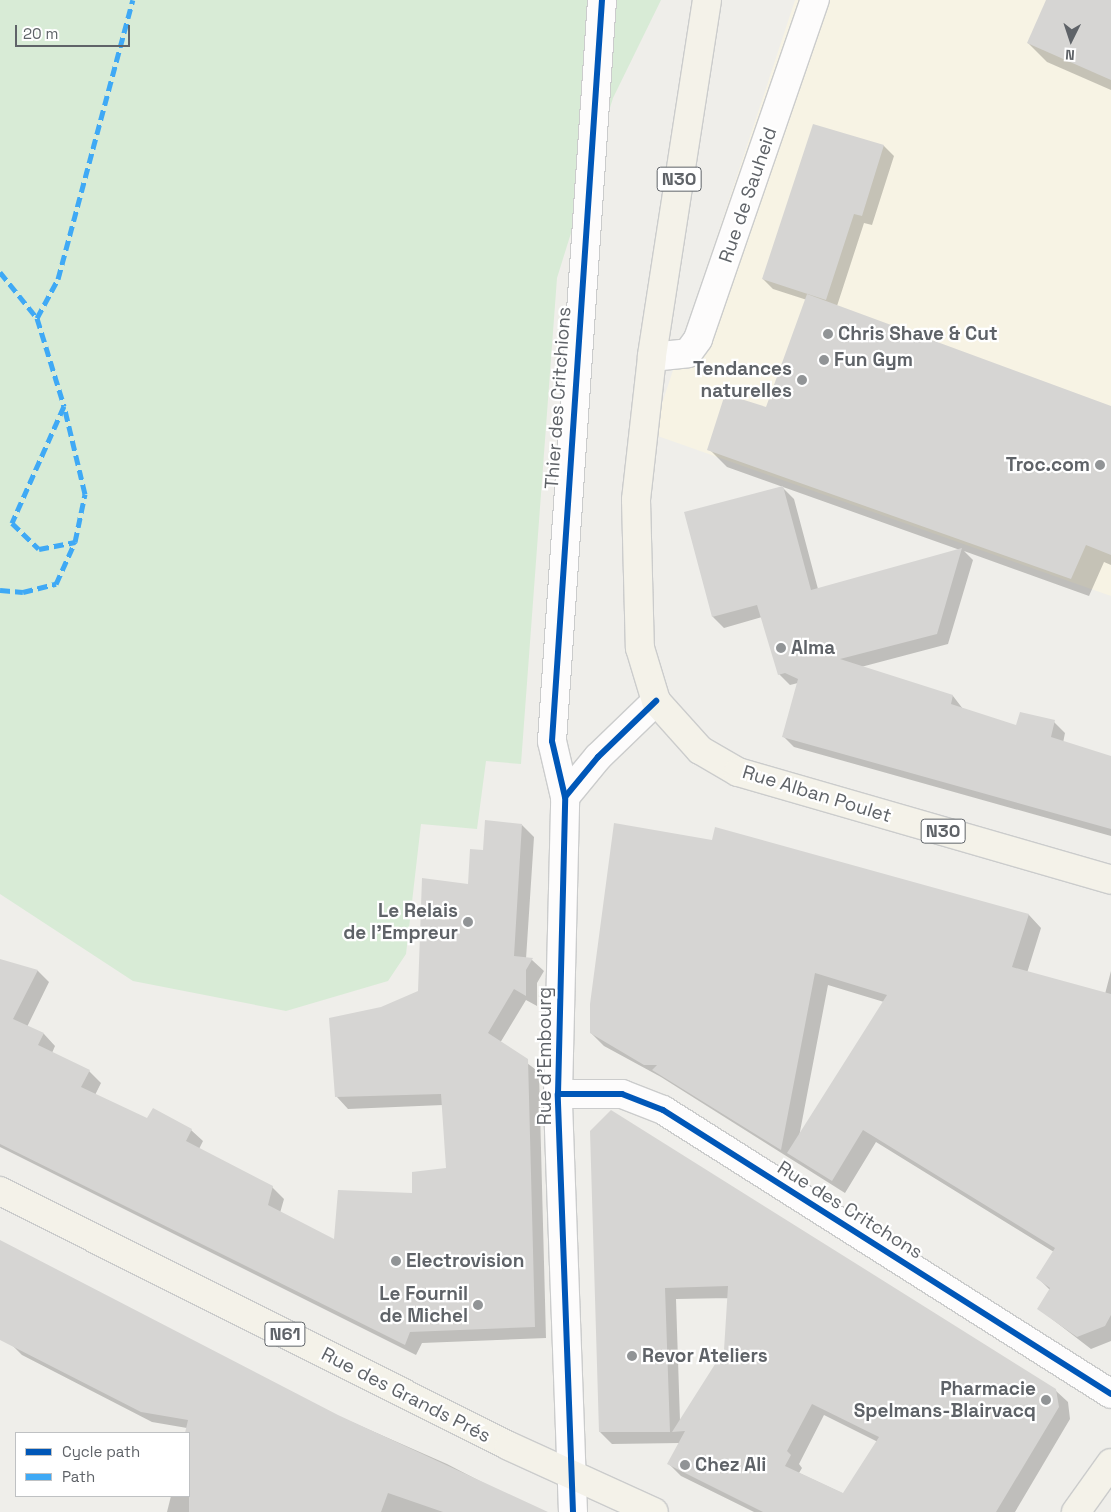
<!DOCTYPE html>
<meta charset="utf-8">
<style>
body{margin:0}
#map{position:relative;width:1111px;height:1512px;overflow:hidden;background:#efeeea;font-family:"Space Grotesk",sans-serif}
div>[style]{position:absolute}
.commercial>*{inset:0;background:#f7f3e4}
.green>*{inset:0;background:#d8ebd6}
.shadow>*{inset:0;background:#0003}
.building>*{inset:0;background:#d6d5d3}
.roads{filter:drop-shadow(1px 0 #cbcccc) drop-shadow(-1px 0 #cbcccc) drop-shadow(0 1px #cbcccc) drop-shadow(0 -1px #cbcccc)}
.minor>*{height:28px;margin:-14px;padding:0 14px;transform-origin:14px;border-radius:14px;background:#fdfcfc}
.major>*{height:28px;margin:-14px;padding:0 14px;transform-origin:14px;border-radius:14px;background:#f4f2e9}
.quiet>*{height:5px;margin-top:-2.5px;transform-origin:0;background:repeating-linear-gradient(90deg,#3fa9f5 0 10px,transparent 0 15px)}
.cycleway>*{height:6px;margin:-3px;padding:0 3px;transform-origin:3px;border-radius:3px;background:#0057b8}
.dots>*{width:14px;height:14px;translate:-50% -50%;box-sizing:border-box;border:2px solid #fff;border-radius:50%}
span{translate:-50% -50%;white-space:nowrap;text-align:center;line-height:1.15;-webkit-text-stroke:4.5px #fff;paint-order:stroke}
.shield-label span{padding:1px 4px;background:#fff;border:1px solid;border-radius:4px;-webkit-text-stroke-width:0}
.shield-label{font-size:18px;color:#5f6368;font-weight:700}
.street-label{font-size:19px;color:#5f6368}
.poi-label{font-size:19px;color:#5f6368;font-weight:700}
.left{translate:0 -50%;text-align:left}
.right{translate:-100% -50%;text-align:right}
.legend{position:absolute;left:15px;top:1432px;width:175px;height:65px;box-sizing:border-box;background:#fff;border:1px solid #bfc1c3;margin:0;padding:6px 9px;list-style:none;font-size:15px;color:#5f6368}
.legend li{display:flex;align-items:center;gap:10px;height:25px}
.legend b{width:25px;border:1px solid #bfc1c3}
.north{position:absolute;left:1046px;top:15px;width:50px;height:50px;-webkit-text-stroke:4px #fff;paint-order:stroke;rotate:184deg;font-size:14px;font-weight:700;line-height:20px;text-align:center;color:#5f6368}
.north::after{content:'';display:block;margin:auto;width:18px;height:22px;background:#5f6368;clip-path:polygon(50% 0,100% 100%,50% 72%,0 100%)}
.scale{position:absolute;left:15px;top:25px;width:115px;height:22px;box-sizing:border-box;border:2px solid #5f6368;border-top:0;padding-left:6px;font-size:15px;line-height:18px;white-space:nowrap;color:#5f6368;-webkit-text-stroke:4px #fff;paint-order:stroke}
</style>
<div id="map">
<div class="commercial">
<i style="clip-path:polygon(795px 0,1111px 0,1111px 596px,652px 434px)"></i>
</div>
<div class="green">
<i style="clip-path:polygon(0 0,661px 0,613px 98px,557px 278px,521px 764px,486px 761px,477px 829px,421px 824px,406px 954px,388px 981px,286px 1011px,133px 981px,0 894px)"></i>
</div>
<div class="shadow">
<i style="clip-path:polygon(1047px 0,1111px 0,1111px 90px,1047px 62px,1028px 43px)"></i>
<i style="clip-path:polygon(814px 126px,884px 146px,894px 156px,872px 225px,864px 223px,837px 306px,1111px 408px,1111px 565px,1104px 562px,1089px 596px,964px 551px,973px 560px,948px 644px,861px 667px,953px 696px,963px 709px,1017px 727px,1054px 722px,1065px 733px,1063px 743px,1111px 759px,1111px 836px,794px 747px,783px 736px,798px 683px,790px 685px,779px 674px,762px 617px,724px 628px,713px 617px,686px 513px,783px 488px,794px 499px,818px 589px,960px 550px,727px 467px,709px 449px,766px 409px,807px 300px,773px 289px,763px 279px)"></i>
<i style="clip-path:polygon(522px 825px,534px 837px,526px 959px,532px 960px,544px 971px,537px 983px,537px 1006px,526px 1000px,500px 1043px,539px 1072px,546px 1338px,422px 1343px,416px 1355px,0 1147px,0 962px,38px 971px,49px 982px,27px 1027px,44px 1034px,55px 1046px,52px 1053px,89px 1071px,101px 1083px,95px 1095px,148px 1120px,191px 1130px,203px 1141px,199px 1149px,272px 1187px,284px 1199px,280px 1213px,335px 1241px,414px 1194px,447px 1169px,443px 1105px,348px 1109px,337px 1097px,381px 1008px,420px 992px,484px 852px)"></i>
<i style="clip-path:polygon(evenodd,716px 829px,1029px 915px,1041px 928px,1027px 973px,1105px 994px,1111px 971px,1111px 1341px,1091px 1349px,1039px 1309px,1050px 1290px,1037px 1277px,1054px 1252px,876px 1142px,845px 1193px,661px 1077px,604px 1046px,591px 1033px,713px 841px,716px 829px,828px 985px,884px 1002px,799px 1137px,828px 985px)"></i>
<i style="clip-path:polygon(evenodd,591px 1132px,1055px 1390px,1068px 1402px,1070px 1419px,1015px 1512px,754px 1512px,681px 1476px,669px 1464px,680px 1443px,612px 1444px,600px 1432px,591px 1132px,729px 1298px,725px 1351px,680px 1421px,676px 1299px,729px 1298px,591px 1132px,824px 1415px,878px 1442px,844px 1494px,799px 1473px,802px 1468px,799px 1464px,824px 1415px)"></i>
<i style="clip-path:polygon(0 1242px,338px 1416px,447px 1464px,539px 1512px,167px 1512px,171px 1496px,189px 1496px,187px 1428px,152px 1422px,22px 1355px,12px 1345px,0 1309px)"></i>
</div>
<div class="building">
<i style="clip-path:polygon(1046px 0,1111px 0,1111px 80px,1027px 43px)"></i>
<i style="clip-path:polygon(813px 124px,884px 145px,862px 216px,854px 214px,826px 300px,762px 279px)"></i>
<i style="clip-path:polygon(807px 294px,1111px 406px,1111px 555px,1086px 545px,1071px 579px,707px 450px,725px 394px,766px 407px)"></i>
<i style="clip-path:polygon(783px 486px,811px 590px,962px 548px,937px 634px,840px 659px,953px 695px,951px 704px,1016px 725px,1020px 712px,1055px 720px,1051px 737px,1111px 756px,1111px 829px,782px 737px,798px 679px,785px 673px,778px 675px,757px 605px,712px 617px,684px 512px)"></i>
<i style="clip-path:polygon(485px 820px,522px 824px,514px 956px,533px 958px,526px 970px,526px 996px,514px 989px,488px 1033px,528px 1059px,535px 1327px,410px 1332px,405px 1345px,0 1144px,0 959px,38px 970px,13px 1019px,44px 1033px,38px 1045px,90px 1070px,81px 1087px,147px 1118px,153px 1108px,192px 1129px,186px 1141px,273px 1186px,268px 1205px,334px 1239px,338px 1190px,412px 1193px,412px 1172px,446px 1168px,441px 1094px,335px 1097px,329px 1018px,381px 1007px,418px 991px,422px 878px,468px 884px,470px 849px,483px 850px)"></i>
<i style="clip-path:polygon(614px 823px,712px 840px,715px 827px,1029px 914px,1012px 967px,1111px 994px,1111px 1315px,1105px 1326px,1077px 1337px,1037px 1309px,1050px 1288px,1036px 1278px,1055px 1248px,863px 1130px,832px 1181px,787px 1153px,887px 995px,815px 973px,781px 1150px,652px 1070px,657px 1065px,644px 1065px,590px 1033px,590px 1004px)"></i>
<i style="clip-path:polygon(evenodd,611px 1110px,1056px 1389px,1059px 1407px,996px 1512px,763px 1512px,667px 1464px,685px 1431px,672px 1432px,724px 1350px,728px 1286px,665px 1288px,670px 1432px,599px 1432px,590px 1131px,611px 1110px,812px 1404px,879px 1437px,843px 1493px,785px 1466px,791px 1455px,787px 1451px,812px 1404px)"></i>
<i style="clip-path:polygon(0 1240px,338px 1415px,548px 1512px,443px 1512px,388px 1493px,381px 1512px,189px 1512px,189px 1433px,185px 1433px,188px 1420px,141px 1412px,0 1340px)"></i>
</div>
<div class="roads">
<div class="minor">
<i style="left:652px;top:357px;width:36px;rotate:-6deg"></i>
<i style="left:688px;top:353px;width:17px;rotate:-54deg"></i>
<i style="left:698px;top:339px;width:359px;rotate:-71deg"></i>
<i style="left:565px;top:797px;width:52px;rotate:-50.5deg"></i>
<i style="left:598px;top:757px;width:81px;rotate:-44deg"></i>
<i style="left:558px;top:1094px;width:64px"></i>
<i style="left:622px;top:1094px;width:44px;rotate:21.3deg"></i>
<i style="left:663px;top:1110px;width:530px;rotate:32.37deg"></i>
<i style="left:573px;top:1512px;width:418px;rotate:-92.1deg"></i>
<i style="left:558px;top:1094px;width:297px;rotate:-88.6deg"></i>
<i style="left:565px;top:797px;width:57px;rotate:-103.1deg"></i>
<i style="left:552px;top:741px;width:743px;rotate:-86.14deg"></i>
</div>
<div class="major">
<i style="left:707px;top:0;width:361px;rotate:98.8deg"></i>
<i style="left:652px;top:357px;width:144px;rotate:96.4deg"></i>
<i style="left:636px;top:500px;width:148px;rotate:88.5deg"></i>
<i style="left:640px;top:648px;width:55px;rotate:73.2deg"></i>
<i style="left:656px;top:701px;width:66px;rotate:48.1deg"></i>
<i style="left:700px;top:750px;width:44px;rotate:30.1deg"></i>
<i style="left:738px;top:772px;width:388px;rotate:16.1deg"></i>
<i style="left:0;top:1191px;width:569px;rotate:26.61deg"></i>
<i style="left:509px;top:1446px;width:159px;rotate:24.5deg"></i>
<i style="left:1076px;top:1512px;width:60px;rotate:-54.5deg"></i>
</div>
</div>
<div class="quiet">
<i style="left:0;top:272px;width:59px;rotate:51.2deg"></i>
<i style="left:37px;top:318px;width:92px;rotate:72.9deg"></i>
<i style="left:64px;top:406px;width:128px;rotate:114deg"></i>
<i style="left:12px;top:523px;width:37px;rotate:44deg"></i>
<i style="left:39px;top:549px;width:37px;rotate:-11deg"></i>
<i style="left:37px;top:318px;width:44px;rotate:-61.7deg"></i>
<i style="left:58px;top:279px;width:289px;rotate:-75deg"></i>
<i style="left:0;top:590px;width:23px;rotate:5deg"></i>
<i style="left:23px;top:592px;width:34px;rotate:-14deg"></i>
<i style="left:56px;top:584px;width:46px;rotate:-65.7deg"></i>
<i style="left:75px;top:542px;width:49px;rotate:-78.2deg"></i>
<i style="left:85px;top:494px;width:90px;rotate:-103.4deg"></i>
</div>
<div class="cycleway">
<i style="left:565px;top:797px;width:52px;rotate:-50.5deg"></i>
<i style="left:598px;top:757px;width:81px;rotate:-44deg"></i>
<i style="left:558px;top:1094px;width:64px"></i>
<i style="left:622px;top:1094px;width:44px;rotate:21.3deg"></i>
<i style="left:663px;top:1110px;width:530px;rotate:32.37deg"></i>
<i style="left:573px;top:1512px;width:418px;rotate:-92.1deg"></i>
<i style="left:558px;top:1094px;width:297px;rotate:-88.6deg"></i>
<i style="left:565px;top:797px;width:57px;rotate:-103.1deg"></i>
<i style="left:552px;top:741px;width:743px;rotate:-86.14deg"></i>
</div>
<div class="dots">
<i style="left:828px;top:334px;background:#919496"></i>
<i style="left:824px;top:360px;background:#919496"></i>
<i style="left:802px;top:380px;background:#919496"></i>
<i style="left:1100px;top:465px;background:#919496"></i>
<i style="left:781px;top:648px;background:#919496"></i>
<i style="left:468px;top:922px;background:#919496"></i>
<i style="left:396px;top:1261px;background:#919496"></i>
<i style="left:478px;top:1305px;background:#919496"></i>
<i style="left:632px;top:1356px;background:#919496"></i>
<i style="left:1046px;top:1400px;background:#919496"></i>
<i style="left:685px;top:1465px;background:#919496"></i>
</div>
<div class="shield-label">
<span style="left:679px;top:179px">N30</span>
<span style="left:943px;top:831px">N30</span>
<span style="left:285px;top:1334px">N61</span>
</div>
<div class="street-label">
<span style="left:748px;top:195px;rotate:-71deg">Rue de Sauheid</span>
<span style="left:558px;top:398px;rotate:-86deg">Thier des Critchions</span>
<span style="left:817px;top:794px;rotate:17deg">Rue Alban Poulet</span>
<span style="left:545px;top:1056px;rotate:-90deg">Rue d'Embourg</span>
<span style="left:850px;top:1210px;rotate:32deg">Rue des Critchons</span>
<span style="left:406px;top:1395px;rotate:27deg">Rue des Grands Prés</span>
</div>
<div class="poi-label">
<span class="left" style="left:838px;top:334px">Chris Shave &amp; Cut</span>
<span class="left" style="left:834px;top:360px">Fun Gym</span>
<span class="right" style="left:792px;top:380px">Tendances<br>naturelles</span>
<span class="right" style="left:1090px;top:465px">Troc.com</span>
<span class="left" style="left:791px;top:648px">Alma</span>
<span class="right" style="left:458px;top:922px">Le Relais<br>de l'Empreur</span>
<span class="left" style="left:406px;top:1261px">Electrovision</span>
<span class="right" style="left:468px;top:1305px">Le Fournil<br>de Michel</span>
<span class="left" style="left:642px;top:1356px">Revor Ateliers</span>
<span class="right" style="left:1036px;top:1400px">Pharmacie<br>Spelmans-Blairvacq</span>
<span class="left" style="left:695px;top:1465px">Chez Ali</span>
</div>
<ul class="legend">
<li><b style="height:6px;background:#0057b8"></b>Cycle path</li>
<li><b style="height:6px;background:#3fa9f5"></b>Path</li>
</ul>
<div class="north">N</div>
<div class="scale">20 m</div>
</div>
